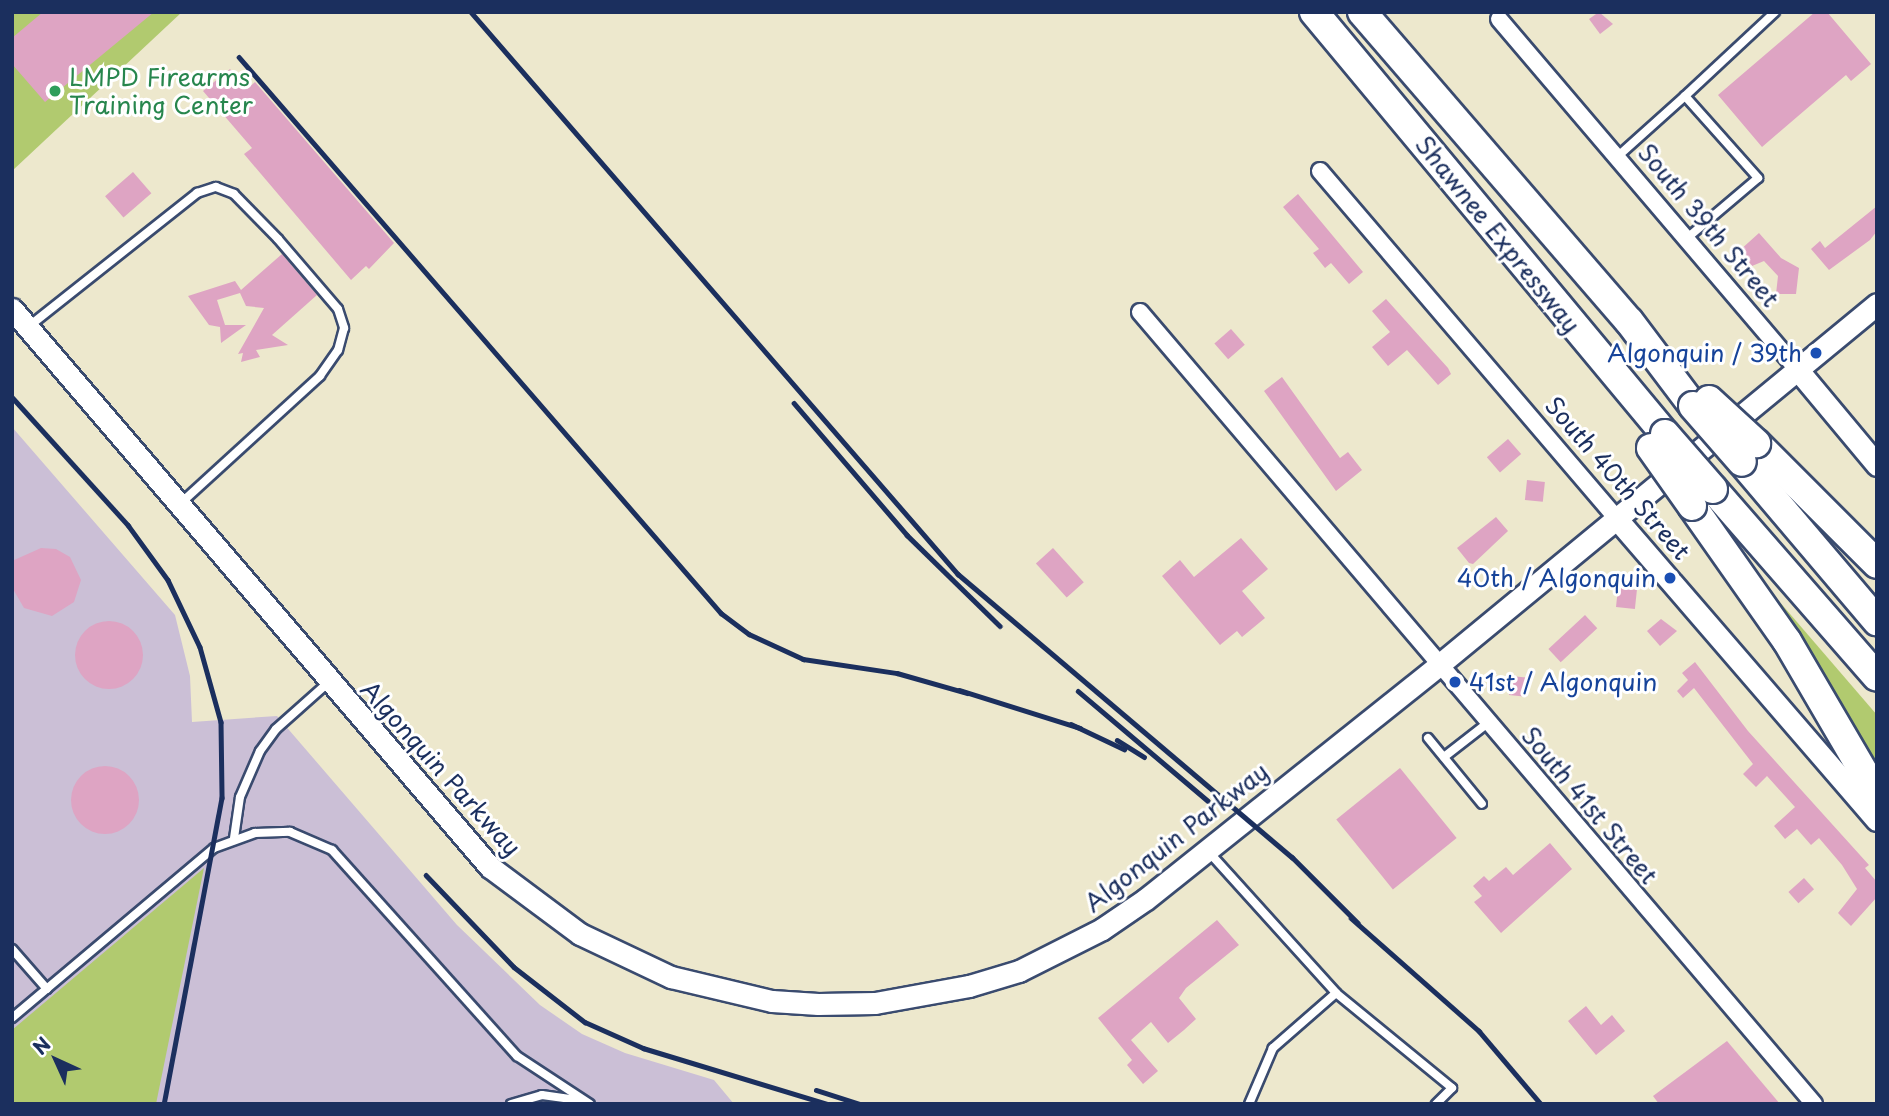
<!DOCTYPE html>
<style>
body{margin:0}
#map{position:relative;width:1889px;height:1116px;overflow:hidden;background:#ede8cd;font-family:"Playpen Sans",sans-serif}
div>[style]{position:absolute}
.industrial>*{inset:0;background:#cbbfd6}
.green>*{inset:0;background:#b1ca6f}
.building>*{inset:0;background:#dea4c3;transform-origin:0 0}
.round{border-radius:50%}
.roads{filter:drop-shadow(2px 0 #3a4b6f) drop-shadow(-2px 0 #3a4b6f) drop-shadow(0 2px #3a4b6f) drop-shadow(0 -2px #3a4b6f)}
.lane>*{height:8px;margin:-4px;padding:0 4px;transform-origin:4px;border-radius:4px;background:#fff}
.street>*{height:16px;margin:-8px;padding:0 8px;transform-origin:8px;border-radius:8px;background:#fff}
.secondary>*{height:21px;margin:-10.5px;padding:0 10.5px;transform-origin:10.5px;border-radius:10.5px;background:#fff}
.highway>*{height:28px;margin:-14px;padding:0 14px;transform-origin:14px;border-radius:14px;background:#fff}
.rail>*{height:4.5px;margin:-2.25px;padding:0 2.25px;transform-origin:2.25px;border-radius:2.25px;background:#1b2f5e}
.bridges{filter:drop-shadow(2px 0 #3a4b6f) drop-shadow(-2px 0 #3a4b6f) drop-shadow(0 2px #3a4b6f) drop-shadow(0 -2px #3a4b6f)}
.highway-bridge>*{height:28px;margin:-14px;padding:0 14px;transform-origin:14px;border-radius:14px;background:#fff}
.dots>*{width:19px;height:19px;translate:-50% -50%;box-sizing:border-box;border:4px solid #fff;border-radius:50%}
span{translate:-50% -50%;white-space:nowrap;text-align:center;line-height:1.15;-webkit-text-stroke:6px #fff;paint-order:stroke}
.leisure-label{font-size:24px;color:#27864d}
.left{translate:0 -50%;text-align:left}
.street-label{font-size:24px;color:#1b2f5e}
.transit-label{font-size:24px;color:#164399}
.right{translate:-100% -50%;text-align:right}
.frame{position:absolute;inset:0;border:14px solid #1b2f5e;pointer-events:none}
.north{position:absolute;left:21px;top:1025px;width:70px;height:70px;-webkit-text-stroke:5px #fff;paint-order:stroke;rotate:315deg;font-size:19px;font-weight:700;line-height:28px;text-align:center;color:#1b2f5e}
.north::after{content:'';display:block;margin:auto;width:24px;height:32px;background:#1b2f5e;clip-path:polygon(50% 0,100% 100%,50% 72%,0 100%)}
</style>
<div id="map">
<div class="industrial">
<i style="clip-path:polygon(12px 427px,175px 615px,190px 676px,192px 722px,277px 716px,457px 925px,540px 1005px,582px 1034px,625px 1053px,714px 1080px,734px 1104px,12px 1104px)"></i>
</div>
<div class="green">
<i style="clip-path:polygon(12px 12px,182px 12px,12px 171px)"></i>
<i style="clip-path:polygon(1722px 535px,1877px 715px,1877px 768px)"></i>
<i style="clip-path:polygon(204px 868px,156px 1104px,12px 1104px,12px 1030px)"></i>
</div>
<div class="building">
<i style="clip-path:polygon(43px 12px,154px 12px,45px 102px,12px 64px,12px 38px)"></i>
<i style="clip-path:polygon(1599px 12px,1613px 24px,1600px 34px,1589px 19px)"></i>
<i style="clip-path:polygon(1815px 12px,1827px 12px,1871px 64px,1851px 81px,1846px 75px,1762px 147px,1718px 95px)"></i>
<i style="clip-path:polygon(230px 69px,247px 89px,255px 82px,394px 243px,369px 269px,366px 266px,351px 280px,244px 154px,252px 148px,203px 91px)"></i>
<i style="left:133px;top:172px;width:28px;height:37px;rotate:49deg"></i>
<i style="clip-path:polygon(1298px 194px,1363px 272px,1349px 284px,1331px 263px,1325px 268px,1313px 253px,1319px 249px,1283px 207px)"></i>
<i style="clip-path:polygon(1877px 206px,1877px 231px,1870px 240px,1829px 270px,1811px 249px,1820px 241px,1825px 248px)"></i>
<i style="clip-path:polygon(1759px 233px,1781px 258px,1799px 268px,1796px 294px,1776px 294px,1778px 276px,1764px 261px,1752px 266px,1739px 251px)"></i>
<i style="clip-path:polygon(282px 254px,317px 295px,272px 335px,288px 345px,256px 350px,260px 357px,241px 362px,243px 353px,238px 354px,264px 308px,246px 306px,240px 293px,217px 300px,225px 325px,246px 325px,221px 343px,220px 327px,209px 325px,188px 296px,235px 281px,241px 290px)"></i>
<i style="clip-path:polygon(1386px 299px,1448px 368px,1451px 374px,1438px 385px,1407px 350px,1388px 366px,1372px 347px,1390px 332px,1372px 311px)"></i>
<i style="left:1231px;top:329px;width:21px;height:22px;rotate:49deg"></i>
<i style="clip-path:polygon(1282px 377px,1340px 458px,1348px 452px,1362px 470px,1336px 491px,1264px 391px)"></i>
<i style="left:1508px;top:439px;width:20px;height:28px;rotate:49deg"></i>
<i style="left:1527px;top:480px;width:18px;height:20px;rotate:6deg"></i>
<i style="clip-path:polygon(1496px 517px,1508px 531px,1473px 564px,1469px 563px,1457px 548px)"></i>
<i style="clip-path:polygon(1241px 538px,1268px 569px,1242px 591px,1265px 618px,1242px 637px,1237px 631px,1220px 645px,1162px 576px,1180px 560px,1194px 577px)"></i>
<i style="clip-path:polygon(41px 548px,56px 549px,70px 557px,81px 580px,74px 602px,52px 616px,24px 608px,13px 589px,12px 561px)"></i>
<i style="left:1053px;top:548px;width:46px;height:23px;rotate:48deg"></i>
<i style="left:1618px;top:588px;width:19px;height:19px;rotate:6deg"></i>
<i style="left:1585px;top:615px;width:18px;height:50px;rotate:47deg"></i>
<i style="clip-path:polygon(1661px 619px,1677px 631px,1660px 646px,1647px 631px)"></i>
<i class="round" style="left:75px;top:621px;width:68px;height:68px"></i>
<i style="clip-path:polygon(1695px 662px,1748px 731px,1869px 865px,1865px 868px,1877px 882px,1877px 897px,1851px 926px,1838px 913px,1857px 889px,1842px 865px,1819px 838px,1811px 845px,1797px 829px,1785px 839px,1774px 826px,1795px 807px,1767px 776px,1756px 787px,1743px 774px,1753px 764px,1694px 688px,1683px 698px,1677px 691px,1688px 680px,1682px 673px)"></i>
<i style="left:1511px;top:676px;width:18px;height:19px;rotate:6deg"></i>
<i class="round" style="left:71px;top:766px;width:68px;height:68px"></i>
<i style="left:1400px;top:768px;width:90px;height:82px;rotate:51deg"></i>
<i style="clip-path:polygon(1550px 843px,1572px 869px,1501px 933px,1474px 902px,1482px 896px,1473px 886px,1484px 876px,1489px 881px,1506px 867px,1513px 875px)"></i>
<i style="left:1804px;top:878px;width:15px;height:21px;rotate:48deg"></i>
<i style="clip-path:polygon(1217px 920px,1239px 945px,1186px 988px,1179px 998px,1196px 1019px,1184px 1030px,1168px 1043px,1151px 1022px,1131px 1040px,1158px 1071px,1143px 1084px,1127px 1065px,1132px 1060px,1098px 1018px)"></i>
<i style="clip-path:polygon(1586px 1006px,1601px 1025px,1612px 1015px,1625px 1031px,1596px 1055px,1568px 1021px)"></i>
<i style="clip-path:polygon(1727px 1041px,1780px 1104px,1659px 1104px,1653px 1096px)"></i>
</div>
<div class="roads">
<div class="lane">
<i style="left:1685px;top:96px;width:123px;rotate:-43deg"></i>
<i style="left:1617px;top:157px;width:91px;rotate:-41.9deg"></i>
<i style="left:1685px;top:96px;width:110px;rotate:48.3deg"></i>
<i style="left:1758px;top:178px;width:94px;rotate:139.7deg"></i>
<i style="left:28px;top:327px;width:216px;rotate:-38.4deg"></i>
<i style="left:197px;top:193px;width:20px;rotate:-18deg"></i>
<i style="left:216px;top:187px;width:19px;rotate:21deg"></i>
<i style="left:234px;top:194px;width:63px;rotate:45.6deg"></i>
<i style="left:278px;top:239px;width:92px;rotate:49.4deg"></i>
<i style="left:338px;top:309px;width:20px;rotate:72deg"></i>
<i style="left:344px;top:328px;width:23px;rotate:105deg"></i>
<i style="left:338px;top:350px;width:32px;rotate:125deg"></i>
<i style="left:320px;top:376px;width:188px;rotate:137.6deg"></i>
<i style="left:1428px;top:738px;width:85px;rotate:50.7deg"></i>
<i style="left:1444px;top:757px;width:57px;rotate:-37.9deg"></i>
<i style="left:234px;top:838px;width:41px;rotate:-81.7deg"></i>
<i style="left:240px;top:797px;width:50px;rotate:-66.5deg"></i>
<i style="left:260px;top:751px;width:27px;rotate:-54deg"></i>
<i style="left:276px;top:729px;width:71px;rotate:-41.6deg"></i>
<i style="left:1207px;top:850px;width:193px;rotate:47.9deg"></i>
<i style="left:1336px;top:993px;width:84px;rotate:138.9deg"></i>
<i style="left:1273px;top:1048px;width:61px;rotate:113.2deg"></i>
<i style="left:12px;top:949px;width:53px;rotate:48.8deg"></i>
<i style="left:1336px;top:993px;width:150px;rotate:39.3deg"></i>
<i style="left:1452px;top:1088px;width:23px;rotate:135deg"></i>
<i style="left:12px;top:1018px;width:264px;rotate:-40.1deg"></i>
<i style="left:214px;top:848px;width:44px;rotate:-20.1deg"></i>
<i style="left:255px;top:833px;width:35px;rotate:-2deg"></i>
<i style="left:290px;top:832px;width:46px;rotate:23.2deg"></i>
<i style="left:332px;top:850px;width:277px;rotate:48.1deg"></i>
<i style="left:517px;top:1056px;width:87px;rotate:33.3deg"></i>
<i style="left:511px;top:1104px;width:32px;rotate:-16deg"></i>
<i style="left:542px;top:1095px;width:35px;rotate:8deg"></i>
</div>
<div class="street">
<i style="left:1499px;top:19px;width:460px;rotate:49.6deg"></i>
<i style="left:1320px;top:171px;width:456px;rotate:49.5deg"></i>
<i style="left:1140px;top:312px;width:1040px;rotate:49.6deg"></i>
</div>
<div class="secondary">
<i style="left:12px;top:309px;width:735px;rotate:49.42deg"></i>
<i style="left:490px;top:867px;width:112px;rotate:36.7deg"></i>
<i style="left:580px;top:934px;width:101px;rotate:25.3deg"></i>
<i style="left:671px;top:977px;width:104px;rotate:13.4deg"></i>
<i style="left:772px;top:1001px;width:46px;rotate:3.7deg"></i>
<i style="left:818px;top:1004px;width:57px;rotate:-1deg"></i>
<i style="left:875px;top:1003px;width:96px;rotate:-10.3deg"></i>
<i style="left:969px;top:986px;width:52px;rotate:-16.7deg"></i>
<i style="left:1019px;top:971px;width:93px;rotate:-26.8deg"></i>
<i style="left:1102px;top:929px;width:53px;rotate:-34.3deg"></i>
<i style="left:1146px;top:899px;width:376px;rotate:-38.6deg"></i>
<i style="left:1440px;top:664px;width:566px;rotate:-39.48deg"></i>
<i style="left:1797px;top:369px;width:125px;rotate:50.2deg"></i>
<i style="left:1616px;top:518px;width:399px;rotate:49.2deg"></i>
</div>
<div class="highway">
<i style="left:1314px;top:12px;width:549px;rotate:50.25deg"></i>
<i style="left:1362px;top:12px;width:408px;rotate:49.2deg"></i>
<i style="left:1629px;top:321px;width:106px;rotate:53deg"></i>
<i style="left:1756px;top:443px;width:171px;rotate:45deg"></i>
<i style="left:1742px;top:462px;width:209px;rotate:49.7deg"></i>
<i style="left:1713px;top:489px;width:249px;rotate:48.9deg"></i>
<i style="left:1692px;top:506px;width:165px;rotate:54.9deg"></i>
<i style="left:1787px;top:641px;width:178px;rotate:59.7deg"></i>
</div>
</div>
<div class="rail">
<i style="left:471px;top:12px;width:744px;rotate:49.09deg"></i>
<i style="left:958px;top:574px;width:438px;rotate:40.3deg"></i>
<i style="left:1292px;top:857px;width:93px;rotate:45deg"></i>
<i style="left:239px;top:57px;width:736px;rotate:49.08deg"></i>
<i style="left:721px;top:613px;width:35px;rotate:37deg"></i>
<i style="left:749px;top:634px;width:60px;rotate:24.8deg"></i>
<i style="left:803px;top:659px;width:95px;rotate:8.5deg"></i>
<i style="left:897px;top:673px;width:73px;rotate:15.9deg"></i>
<i style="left:12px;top:397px;width:173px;rotate:47.8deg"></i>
<i style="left:128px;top:525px;width:68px;rotate:54deg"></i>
<i style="left:168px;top:580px;width:74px;rotate:64.5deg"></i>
<i style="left:200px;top:647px;width:78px;rotate:74.4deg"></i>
<i style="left:221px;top:722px;width:76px;rotate:89.2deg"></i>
<i style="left:222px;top:798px;width:311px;rotate:100.7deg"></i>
<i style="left:794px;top:403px;width:174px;rotate:49.4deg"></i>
<i style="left:907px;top:535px;width:130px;rotate:44.4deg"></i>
<i style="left:959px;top:690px;width:127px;rotate:17.4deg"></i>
<i style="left:1078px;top:691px;width:170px;rotate:40.2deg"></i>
<i style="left:1071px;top:724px;width:59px;rotate:25.3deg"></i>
<i style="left:1117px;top:740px;width:32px;rotate:32deg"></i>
<i style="left:426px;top:875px;width:127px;rotate:46.3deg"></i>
<i style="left:514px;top:967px;width:90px;rotate:37.8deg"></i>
<i style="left:585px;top:1022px;width:64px;rotate:24.1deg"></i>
<i style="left:643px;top:1048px;width:192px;rotate:16.9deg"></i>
<i style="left:1351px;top:918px;width:171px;rotate:41.4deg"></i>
<i style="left:1479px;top:1031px;width:96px;rotate:49.7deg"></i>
<i style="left:816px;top:1090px;width:46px;rotate:17.7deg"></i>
</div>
<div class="bridges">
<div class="highway-bridge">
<i style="left:1709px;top:400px;width:64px;rotate:42.5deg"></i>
<i style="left:1693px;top:406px;width:74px;rotate:48.8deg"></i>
<i style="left:1665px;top:434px;width:73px;rotate:48.9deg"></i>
<i style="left:1651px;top:448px;width:71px;rotate:54.7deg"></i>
</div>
</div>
<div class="dots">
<i style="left:55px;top:91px;background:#2e9e5b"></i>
<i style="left:1816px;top:353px;background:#1a4fb4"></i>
<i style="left:1670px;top:578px;background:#1a4fb4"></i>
<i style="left:1455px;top:682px;background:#1a4fb4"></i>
</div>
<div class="leisure-label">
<span class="left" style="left:69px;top:91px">LMPD Firearms<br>Training Center</span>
</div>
<div class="street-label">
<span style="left:1709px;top:225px;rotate:50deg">South 39th Street</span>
<span style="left:1498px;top:234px;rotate:51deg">Shawnee Expressway</span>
<span style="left:1618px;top:478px;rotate:49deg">South 40th Street</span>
<span style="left:441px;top:768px;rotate:48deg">Algonquin Parkway</span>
<span style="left:1590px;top:805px;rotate:50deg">South 41st Street</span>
<span style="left:1176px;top:837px;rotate:-38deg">Algonquin Parkway</span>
</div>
<div class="transit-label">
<span class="right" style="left:1802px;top:353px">Algonquin / 39th</span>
<span class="right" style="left:1656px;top:578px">40th / Algonquin</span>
<span class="left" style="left:1469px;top:682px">41st / Algonquin</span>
</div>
<div class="frame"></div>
<div class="north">N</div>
</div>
